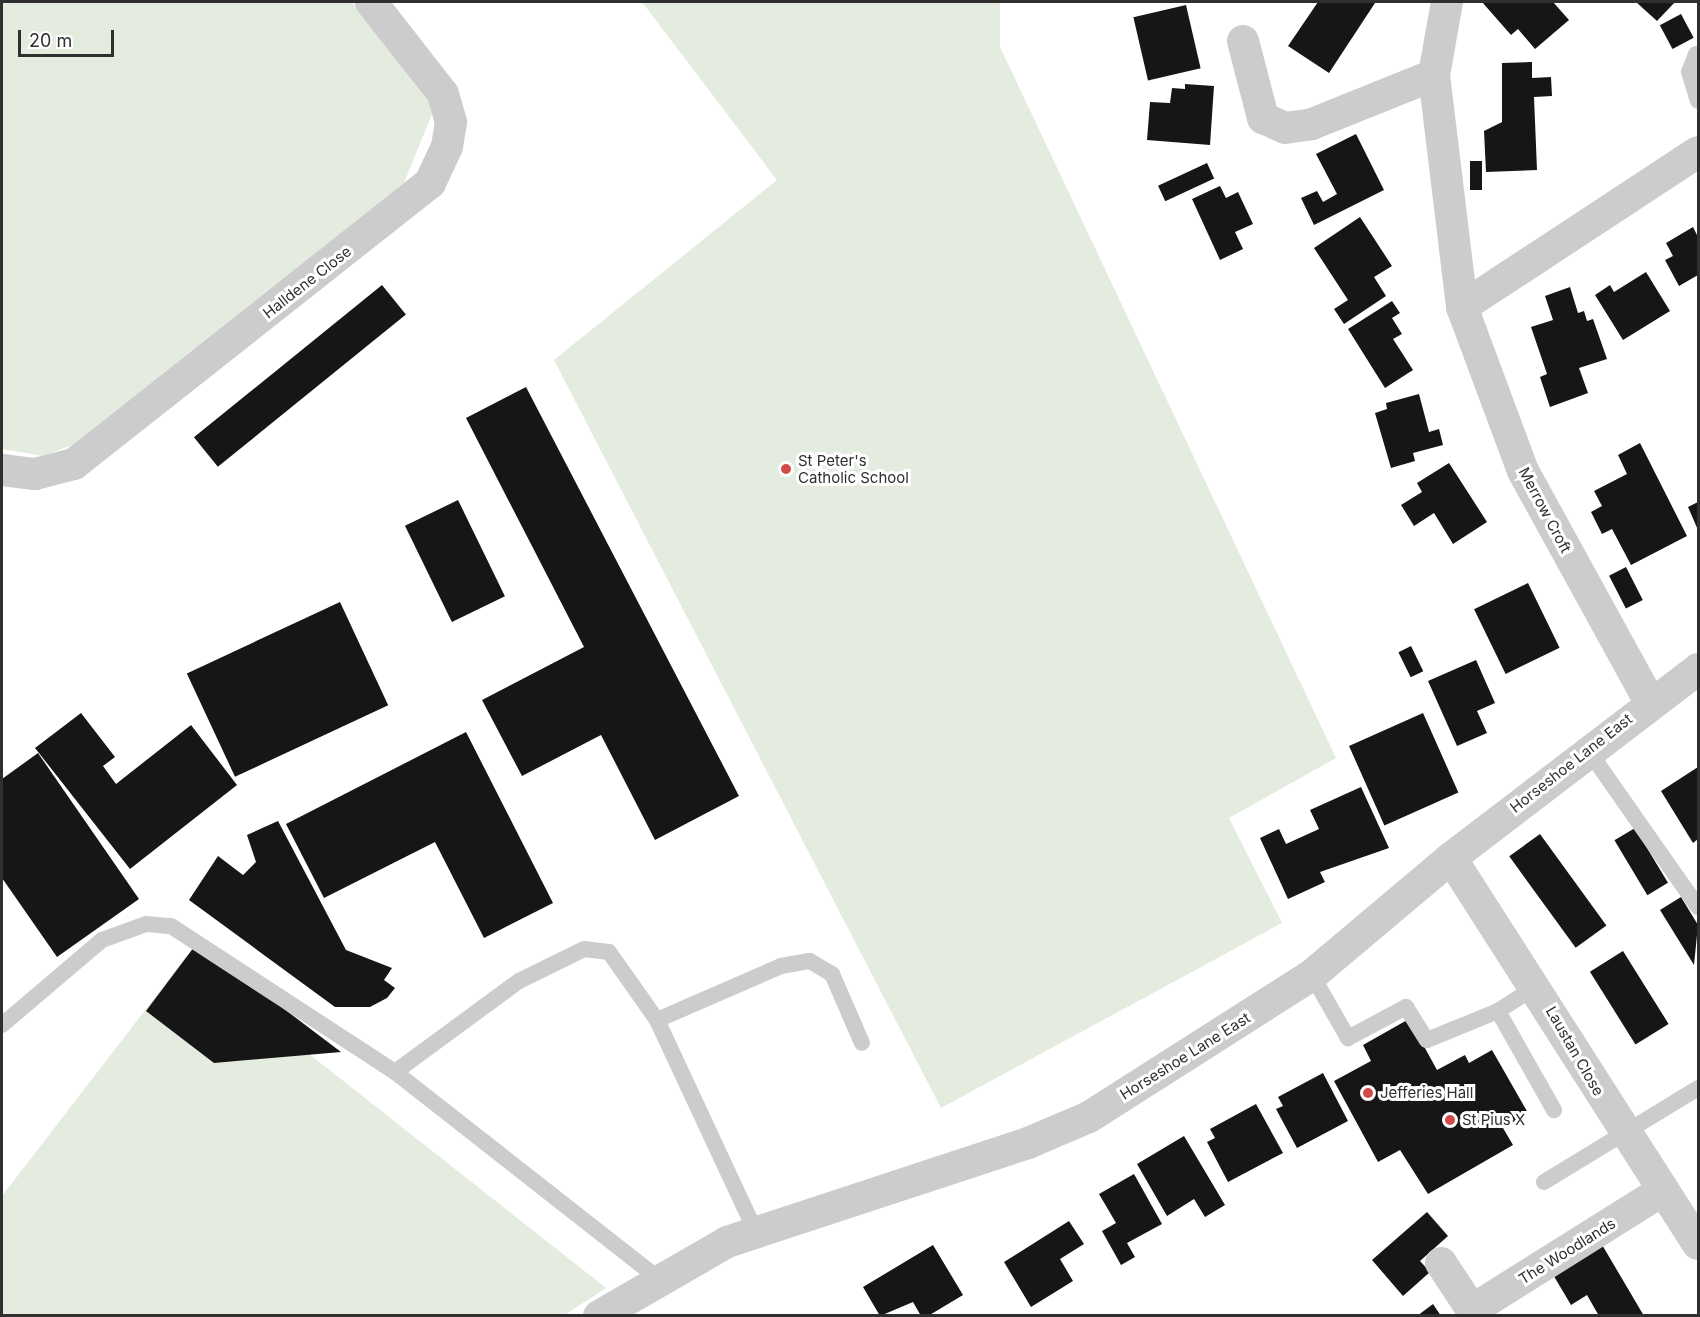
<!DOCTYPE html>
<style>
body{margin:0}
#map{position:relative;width:1700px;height:1317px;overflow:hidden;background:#fff;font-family:Inter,sans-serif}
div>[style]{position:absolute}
.green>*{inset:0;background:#e4ebdf}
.building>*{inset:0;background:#161616;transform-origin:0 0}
.lane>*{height:16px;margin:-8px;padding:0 8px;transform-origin:8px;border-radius:8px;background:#ccc}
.street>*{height:32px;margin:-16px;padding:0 16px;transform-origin:16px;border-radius:16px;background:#ccc}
.dots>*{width:16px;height:16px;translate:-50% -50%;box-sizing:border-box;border:3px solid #fff;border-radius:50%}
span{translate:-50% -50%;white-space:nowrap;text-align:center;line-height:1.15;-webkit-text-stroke:6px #fff;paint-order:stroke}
.street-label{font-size:15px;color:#2f2f2f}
.poi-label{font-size:15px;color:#2f2f2f}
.left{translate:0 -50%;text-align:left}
.frame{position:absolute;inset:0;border:3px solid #2f2f2f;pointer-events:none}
.scale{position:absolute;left:18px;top:30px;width:96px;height:27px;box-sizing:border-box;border:3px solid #2f2f2f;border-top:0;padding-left:8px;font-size:18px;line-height:21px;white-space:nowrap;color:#2f2f2f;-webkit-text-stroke:4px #fff;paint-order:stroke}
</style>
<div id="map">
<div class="green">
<i style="clip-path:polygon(2px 2px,352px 2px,434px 109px,404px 183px,72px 445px,43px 456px,2px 449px)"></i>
<i style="clip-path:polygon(642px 2px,1000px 2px,1000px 47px,1336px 758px,1229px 818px,1282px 923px,941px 1108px,554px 360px,777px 180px)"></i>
<i style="clip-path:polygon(186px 957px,606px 1288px,563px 1316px,2px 1315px,2px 1196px)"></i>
</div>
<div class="building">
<i style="clip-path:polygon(1318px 2px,1375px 3px,1329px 73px,1288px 46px)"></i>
<i style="clip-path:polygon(1482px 2px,1553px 2px,1569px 20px,1535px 49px,1518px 29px,1511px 35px)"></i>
<i style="clip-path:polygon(1636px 2px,1675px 2px,1657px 21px)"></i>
<i style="left:1186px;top:5px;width:65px;height:54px;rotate:77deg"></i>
<i style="left:1681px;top:14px;width:27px;height:24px;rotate:62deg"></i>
<i style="clip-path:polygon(1532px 62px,1532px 78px,1551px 77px,1552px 96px,1534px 97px,1537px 170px,1486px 172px,1484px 131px,1502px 122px,1502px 63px)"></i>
<i style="clip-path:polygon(1185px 84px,1214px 86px,1210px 145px,1147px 140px,1150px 102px,1170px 103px,1172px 88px,1185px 89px)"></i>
<i style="clip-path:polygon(1356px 134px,1384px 190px,1314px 225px,1301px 198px,1317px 191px,1323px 202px,1337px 194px,1316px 154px)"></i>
<i style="left:1470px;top:161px;width:12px;height:29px"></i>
<i style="left:1207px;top:163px;width:17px;height:54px;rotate:65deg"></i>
<i style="clip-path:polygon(1220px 186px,1226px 198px,1238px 192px,1253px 224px,1235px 232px,1243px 249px,1220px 260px,1192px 199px)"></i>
<i style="clip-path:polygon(1360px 217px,1392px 266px,1374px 277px,1386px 296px,1344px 324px,1334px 309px,1348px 300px,1314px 248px)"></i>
<i style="clip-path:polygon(1693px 227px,1698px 237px,1698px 275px,1679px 286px,1665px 260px,1673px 256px,1666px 243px)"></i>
<i style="clip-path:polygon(1646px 272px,1670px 311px,1623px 340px,1595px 295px,1610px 285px,1614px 292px)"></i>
<i style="left:382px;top:285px;width:38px;height:242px;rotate:51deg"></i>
<i style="clip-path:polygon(1570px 287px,1578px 313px,1584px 311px,1587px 321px,1593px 319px,1607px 359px,1579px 368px,1588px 393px,1550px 407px,1540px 377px,1547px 374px,1531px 327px,1553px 320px,1545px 296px)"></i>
<i style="clip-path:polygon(1392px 301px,1400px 313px,1392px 318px,1402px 334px,1393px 339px,1413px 370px,1385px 388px,1348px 329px)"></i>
<i style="clip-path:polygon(526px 387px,739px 796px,655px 840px,601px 735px,522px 776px,482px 700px,584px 647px,466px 418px)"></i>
<i style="clip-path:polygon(1419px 394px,1429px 432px,1439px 429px,1443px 445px,1413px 453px,1415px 461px,1391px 468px,1375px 413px,1387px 409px,1386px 403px)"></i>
<i style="clip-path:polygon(1640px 443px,1687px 536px,1631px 565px,1612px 529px,1602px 534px,1591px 512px,1602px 506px,1594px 491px,1627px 474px,1618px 455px)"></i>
<i style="clip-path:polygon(1449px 463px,1487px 522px,1453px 544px,1434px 513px,1414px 526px,1401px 505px,1422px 492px,1417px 483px)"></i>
<i style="left:458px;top:500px;width:107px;height:59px;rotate:64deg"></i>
<i style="clip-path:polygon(1698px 502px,1698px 530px,1688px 507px)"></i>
<i style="left:1626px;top:567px;width:37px;height:19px;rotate:63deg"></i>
<i style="left:1528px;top:583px;width:72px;height:60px;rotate:64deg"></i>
<i style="left:340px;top:602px;width:114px;height:169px;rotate:65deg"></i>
<i style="left:1411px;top:646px;width:28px;height:14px;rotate:64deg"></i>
<i style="clip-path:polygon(1476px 660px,1495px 703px,1477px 711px,1487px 733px,1457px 746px,1428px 681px)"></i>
<i style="clip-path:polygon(81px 713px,115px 757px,103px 766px,116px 784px,191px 725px,237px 785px,130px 869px,35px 748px)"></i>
<i style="left:1423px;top:713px;width:87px;height:81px;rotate:66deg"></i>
<i style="clip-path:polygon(466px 732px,553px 903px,484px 938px,435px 842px,324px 898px,286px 824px)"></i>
<i style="clip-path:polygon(38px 753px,139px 899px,57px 957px,2px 878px,2px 779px)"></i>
<i style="clip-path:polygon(1698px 767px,1698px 839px,1693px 843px,1661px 791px)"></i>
<i style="clip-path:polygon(1361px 787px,1389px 848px,1320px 872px,1325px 882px,1288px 899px,1260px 838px,1279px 829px,1286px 844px,1319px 829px,1310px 810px)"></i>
<i style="clip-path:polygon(278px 821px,346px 950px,392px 968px,384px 980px,395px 988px,387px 998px,370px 1007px,335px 1007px,189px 900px,218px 856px,243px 875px,256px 862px,247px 835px)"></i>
<i style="left:1635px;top:828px;width:64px;height:24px;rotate:59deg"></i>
<i style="left:1540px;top:834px;width:113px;height:38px;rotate:54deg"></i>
<i style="clip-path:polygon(1681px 897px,1698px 925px,1694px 965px,1660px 910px)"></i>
<i style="clip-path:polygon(197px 943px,341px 1052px,214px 1063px,146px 1011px)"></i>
<i style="left:1623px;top:951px;width:86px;height:39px;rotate:58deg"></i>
<i style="clip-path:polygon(1409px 1019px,1437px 1070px,1465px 1055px,1469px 1063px,1492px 1050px,1528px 1113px,1503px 1128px,1513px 1145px,1428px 1194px,1400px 1150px,1378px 1162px,1334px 1081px,1371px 1061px,1363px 1045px)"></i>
<i style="clip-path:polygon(1323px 1073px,1348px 1121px,1297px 1148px,1276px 1109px,1283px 1106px,1278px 1097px)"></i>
<i style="clip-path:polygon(1256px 1104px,1283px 1153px,1228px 1182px,1207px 1142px,1215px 1138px,1210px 1129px)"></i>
<i style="clip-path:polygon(1184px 1136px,1225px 1205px,1205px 1217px,1194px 1199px,1167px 1216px,1137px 1164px)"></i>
<i style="clip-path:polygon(1134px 1174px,1162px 1224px,1127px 1243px,1135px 1257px,1121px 1265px,1102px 1231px,1116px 1223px,1099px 1194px)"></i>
<i style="clip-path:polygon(1427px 1212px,1448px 1236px,1420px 1261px,1430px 1272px,1403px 1296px,1372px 1260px)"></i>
<i style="clip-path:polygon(1069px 1221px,1084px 1244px,1060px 1259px,1073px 1281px,1031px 1307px,1004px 1262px)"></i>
<i style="clip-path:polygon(1601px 1243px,1644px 1316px,1599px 1316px,1587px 1295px,1571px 1305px,1552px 1273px)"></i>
<i style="clip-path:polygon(933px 1245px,963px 1295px,928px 1316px,921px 1316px,913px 1302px,880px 1316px,863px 1287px)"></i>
<i style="clip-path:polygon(1433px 1304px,1441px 1316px,1417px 1316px)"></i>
</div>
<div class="lane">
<i style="left:1696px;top:54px;width:19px;rotate:111deg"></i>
<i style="left:1689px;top:72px;width:30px;rotate:73deg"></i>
<i style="left:1588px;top:750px;width:192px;rotate:55deg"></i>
<i style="left:1312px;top:975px;width:73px;rotate:60.3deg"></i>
<i style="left:1348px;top:1038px;width:66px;rotate:-28.1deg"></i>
<i style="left:1406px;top:1007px;width:39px;rotate:58deg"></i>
<i style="left:1427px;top:1040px;width:77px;rotate:-22.2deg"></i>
<i style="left:1498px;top:1011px;width:46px;rotate:-32.7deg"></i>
<i style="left:1498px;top:1011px;width:114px;rotate:60.5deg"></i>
<i style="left:657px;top:1020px;width:135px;rotate:-23.5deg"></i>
<i style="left:781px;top:966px;width:29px;rotate:-10deg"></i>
<i style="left:810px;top:961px;width:26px;rotate:31deg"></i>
<i style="left:832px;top:974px;width:75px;rotate:66.5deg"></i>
<i style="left:2px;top:1025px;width:131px;rotate:-40.4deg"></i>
<i style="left:102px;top:940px;width:47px;rotate:-20deg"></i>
<i style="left:146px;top:924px;width:25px;rotate:5deg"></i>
<i style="left:171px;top:926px;width:267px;rotate:33.1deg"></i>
<i style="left:395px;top:1072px;width:337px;rotate:38.1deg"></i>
<i style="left:395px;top:1072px;width:154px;rotate:-36.3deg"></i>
<i style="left:519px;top:981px;width:72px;rotate:-26.2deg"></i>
<i style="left:584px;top:949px;width:25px;rotate:7deg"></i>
<i style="left:609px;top:952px;width:83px;rotate:54.8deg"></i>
<i style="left:657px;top:1020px;width:234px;rotate:65deg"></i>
<i style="left:1544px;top:1182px;width:180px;rotate:-31.4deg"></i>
</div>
<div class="street">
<i style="left:1447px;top:2px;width:74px;rotate:100.1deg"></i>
<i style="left:1434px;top:75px;width:234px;rotate:83.1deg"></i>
<i style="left:1462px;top:307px;width:175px;rotate:69.6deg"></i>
<i style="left:1523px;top:471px;width:264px;rotate:61.2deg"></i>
<i style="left:1243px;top:41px;width:80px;rotate:75.4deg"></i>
<i style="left:1263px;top:118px;width:24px;rotate:24deg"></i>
<i style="left:1285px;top:128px;width:27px;rotate:-8deg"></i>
<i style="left:1312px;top:124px;width:131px;rotate:-21.9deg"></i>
<i style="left:1462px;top:307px;width:282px;rotate:-33.3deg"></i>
<i style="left:2px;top:470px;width:33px;rotate:7deg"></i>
<i style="left:35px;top:474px;width:40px;rotate:-14.4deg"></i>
<i style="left:74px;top:464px;width:454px;rotate:-38.3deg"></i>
<i style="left:430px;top:183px;width:40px;rotate:-65deg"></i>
<i style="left:447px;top:147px;width:25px;rotate:-81deg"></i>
<i style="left:451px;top:122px;width:29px;rotate:-106deg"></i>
<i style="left:443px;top:94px;width:117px;rotate:-128deg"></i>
<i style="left:1451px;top:858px;width:458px;rotate:57.4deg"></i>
<i style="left:1441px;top:1263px;width:64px;rotate:56.6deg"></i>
<i style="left:1472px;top:1310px;width:224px;rotate:-32.1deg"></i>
<i style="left:599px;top:1316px;width:148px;rotate:-30deg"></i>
<i style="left:727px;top:1242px;width:317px;rotate:-18.2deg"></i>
<i style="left:1028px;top:1143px;width:66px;rotate:-23.1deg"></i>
<i style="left:1089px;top:1117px;width:264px;rotate:-32.5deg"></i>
<i style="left:1312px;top:975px;width:182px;rotate:-40.1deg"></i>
<i style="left:1451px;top:858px;width:311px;rotate:-37.4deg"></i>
</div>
<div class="dots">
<i style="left:786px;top:469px;background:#d14a47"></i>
<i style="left:1368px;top:1093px;background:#d14a47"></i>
<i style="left:1450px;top:1120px;background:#d14a47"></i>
</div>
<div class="street-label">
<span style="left:307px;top:282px;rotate:-38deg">Halldene Close</span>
<span style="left:1545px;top:510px;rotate:62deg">Merrow Croft</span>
<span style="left:1571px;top:763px;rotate:-38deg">Horseshoe Lane East</span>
<span style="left:1575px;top:1051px;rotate:60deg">Laustan Close</span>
<span style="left:1185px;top:1056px;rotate:-32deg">Horseshoe Lane East</span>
<span style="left:1567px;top:1251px;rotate:-32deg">The Woodlands</span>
</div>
<div class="poi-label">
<span class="left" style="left:798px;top:469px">St Peter's<br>Catholic School</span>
<span class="left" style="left:1380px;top:1093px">Jefferies Hall</span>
<span class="left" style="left:1462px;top:1120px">St Pius X</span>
</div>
<div class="frame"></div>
<div class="scale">20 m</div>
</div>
